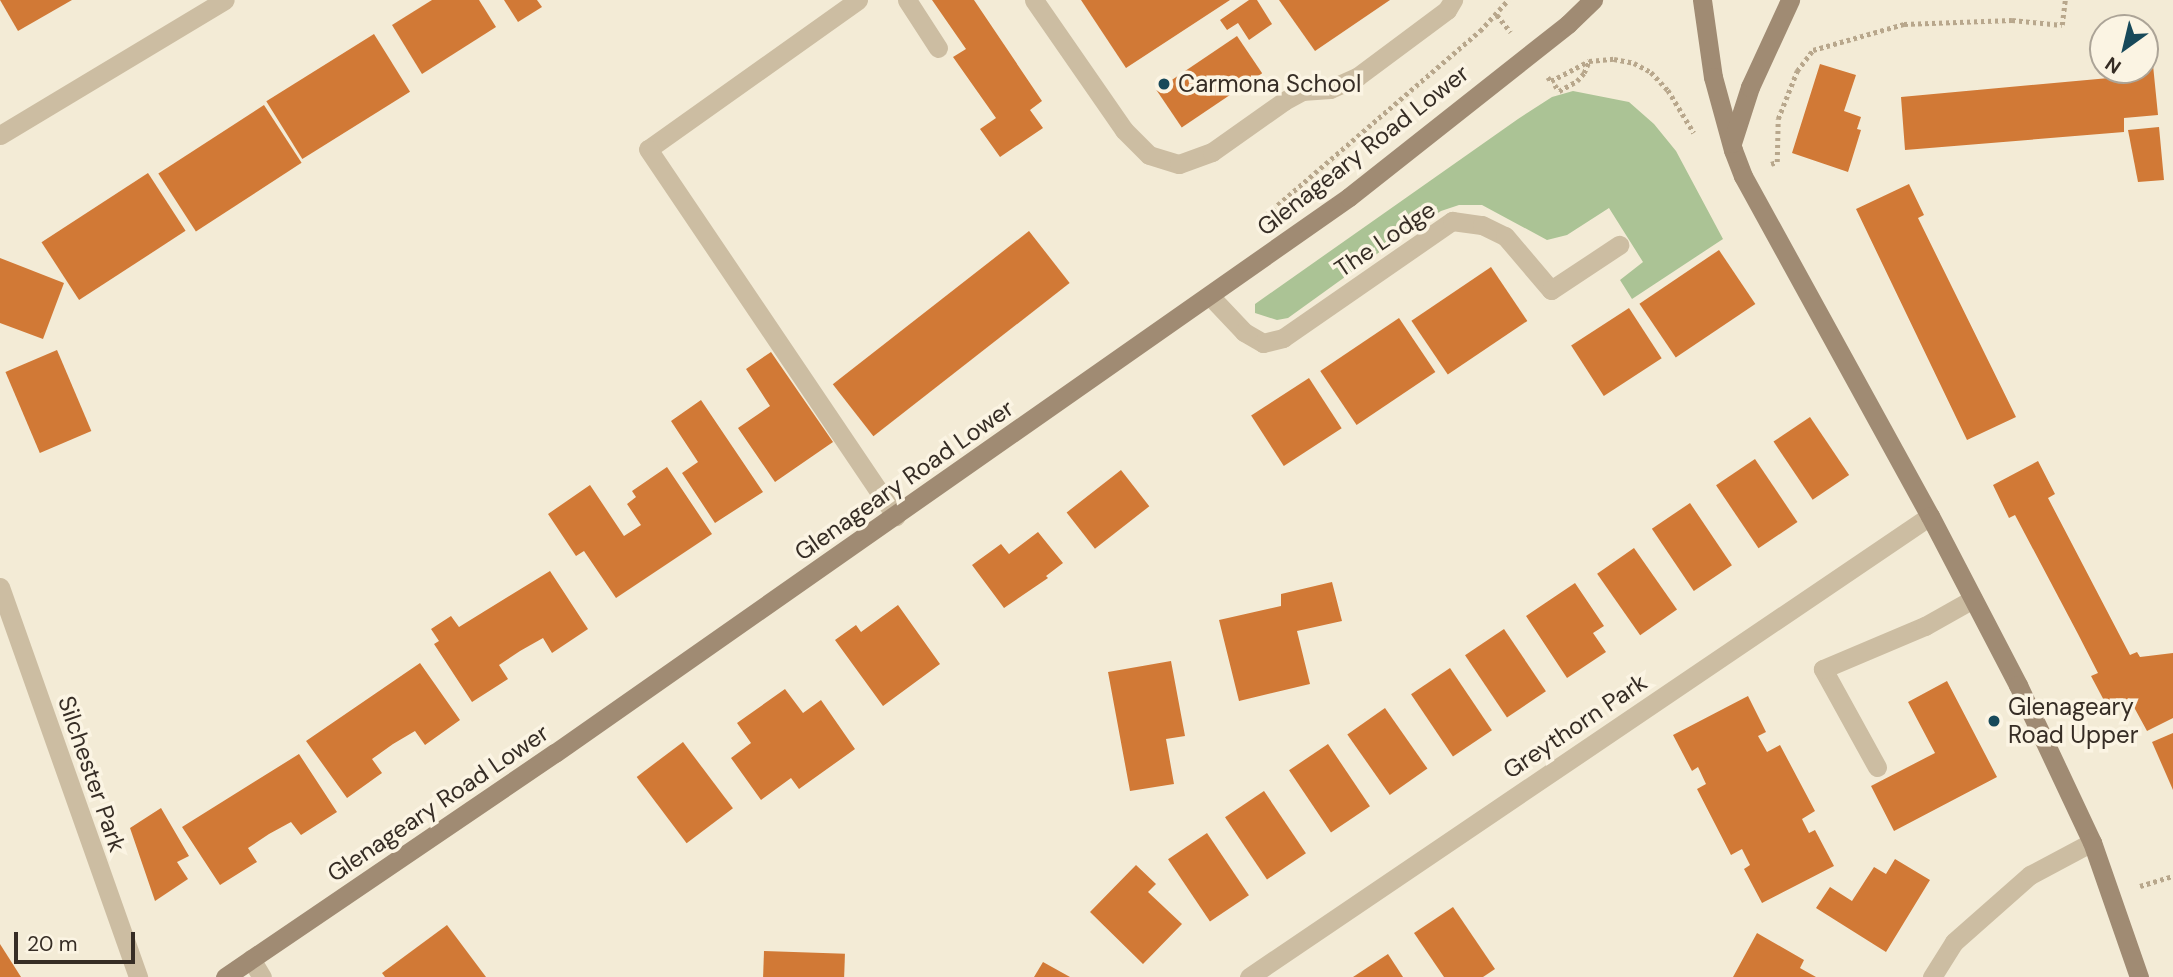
<!DOCTYPE html>
<style>
body{margin:0}
#map{position:relative;width:2173px;height:977px;overflow:hidden;background:#f3ebd6;font-family:"DM Sans",sans-serif}
div>[style]{position:absolute}
.green>*{inset:0;background:#abc395}
.building>*{inset:0;background:#d17936;transform-origin:0 0}
.path>*{height:4.5px;margin-top:-2.25px;transform-origin:0;background:repeating-linear-gradient(90deg,#b8a78c 0 3.5px,transparent 0 7px)}
.service>*{height:19px;margin:-9.5px;padding:0 9.5px;transform-origin:9.5px;border-radius:9.5px;background:#ccbda2}
.minor>*{height:19px;margin:-9.5px;padding:0 9.5px;transform-origin:9.5px;border-radius:9.5px;background:#ccbda2}
.secondary>*{height:19px;margin:-9.5px;padding:0 9.5px;transform-origin:9.5px;border-radius:9.5px;background:#a08b73}
.dots>*{width:19px;height:19px;translate:-50% -50%;box-sizing:border-box;border:4px solid #fbf4e3;border-radius:50%}
span{translate:-50% -50%;white-space:nowrap;text-align:center;line-height:1.15;-webkit-text-stroke:7px #fbf4e3;paint-order:stroke}
.poi-label{font-size:24px;color:#362d25}
.left{translate:0 -50%;text-align:left}
.street-label{font-size:24px;color:#362d25}
.north{position:absolute;left:2089px;top:14px;width:70px;height:70px;box-sizing:border-box;background:#fbf4e3;border:2px solid #aca497;border-radius:50%;rotate:214deg;font-size:19px;font-weight:700;line-height:28px;text-align:center;color:#362d25}
.north::after{content:'';display:block;margin:auto;width:24px;height:32px;background:#17495a;clip-path:polygon(50% 0,100% 100%,50% 72%,0 100%)}
.scale{position:absolute;left:14px;top:932px;width:121px;height:32px;box-sizing:border-box;border:4px solid #362d25;border-top:0;padding-left:9px;font-size:21px;line-height:24px;white-space:nowrap;color:#362d25;-webkit-text-stroke:5px #fbf4e3;paint-order:stroke}
</style>
<div id="map">
<div class="green">
<i style="clip-path:polygon(1573px 91px,1629px 102px,1654px 124px,1676px 151px,1723px 239px,1632px 299px,1620px 280px,1643px 262px,1609px 208px,1567px 235px,1547px 240px,1482px 205px,1459px 205px,1441px 211px,1406px 233px,1288px 318px,1277px 320px,1255px 313px,1255px 304px,1518px 119px,1552px 97px)"></i>
</div>
<div class="building">
<i style="clip-path:polygon(0 0,72px 0,18px 31px)"></i>
<i style="clip-path:polygon(432px 0,479px 0,496px 27px,422px 74px,392px 25px)"></i>
<i style="clip-path:polygon(504px 0,537px 0,542px 7px,518px 22px)"></i>
<i style="clip-path:polygon(932px 0,974px 0,1042px 101px,1030px 110px,1043px 128px,1000px 157px,980px 129px,996px 118px,953px 57px,966px 49px)"></i>
<i style="clip-path:polygon(1081px 0,1230px 0,1126px 68px)"></i>
<i style="clip-path:polygon(1249px 0,1257px 0,1272px 24px,1249px 40px,1238px 23px,1227px 30px,1220px 20px)"></i>
<i style="clip-path:polygon(1279px 0,1390px 0,1315px 51px)"></i>
<i style="left:374px;top:34px;width:68px;height:127px;rotate:58deg"></i>
<i style="left:1237px;top:36px;width:45px;height:97px;rotate:56deg"></i>
<i style="clip-path:polygon(1820px 64px,1856px 75px,1844px 111px,1861px 117px,1857px 129px,1861px 130px,1848px 172px,1792px 153px)"></i>
<i style="clip-path:polygon(2145px 65px,2153px 65px,2158px 115px,2124px 118px,2124px 132px,1905px 150px,1901px 97px,2120px 77px,2119px 70px,2145px 70px)"></i>
<i style="left:264px;top:105px;width:69px;height:126px;rotate:57deg"></i>
<i style="clip-path:polygon(2159px 127px,2164px 180px,2138px 182px,2128px 130px)"></i>
<i style="left:148px;top:173px;width:69px;height:127px;rotate:57deg"></i>
<i style="clip-path:polygon(1909px 184px,1924px 215px,1918px 218px,2016px 417px,1967px 440px,1856px 209px)"></i>
<i style="left:1029px;top:231px;width:66px;height:249px;rotate:52deg"></i>
<i style="left:1719px;top:250px;width:65px;height:96px;rotate:56deg"></i>
<i style="clip-path:polygon(0 258px,64px 283px,43px 339px,0 323px)"></i>
<i style="left:1491px;top:267px;width:65px;height:96px;rotate:56deg"></i>
<i style="left:1629px;top:308px;width:60px;height:69px;rotate:57deg"></i>
<i style="left:1399px;top:318px;width:65px;height:95px;rotate:56deg"></i>
<i style="left:57px;top:350px;width:88px;height:56px;rotate:67deg"></i>
<i style="clip-path:polygon(771px 352px,833px 442px,775px 482px,738px 428px,770px 406px,746px 369px)"></i>
<i style="left:1309px;top:378px;width:60px;height:69px;rotate:57deg"></i>
<i style="clip-path:polygon(701px 400px,763px 492px,715px 523px,682px 473px,698px 462px,671px 421px)"></i>
<i style="left:1810px;top:417px;width:70px;height:44px;rotate:56deg"></i>
<i style="left:1755px;top:459px;width:76px;height:47px;rotate:56deg"></i>
<i style="clip-path:polygon(2038px 461px,2055px 494px,2048px 498px,2130px 655px,2137px 652px,2140px 657px,2173px 653px,2173px 718px,2147px 731px,2129px 698px,2108px 708px,2091px 676px,2098px 673px,2078px 634px,2015px 515px,2009px 518px,1993px 485px)"></i>
<i style="clip-path:polygon(667px 467px,712px 534px,616px 598px,584px 551px,576px 556px,548px 514px,590px 485px,624px 536px,641px 525px,627px 504px,636px 497px,632px 491px)"></i>
<i style="left:1121px;top:470px;width:46px;height:69px;rotate:52deg"></i>
<i style="left:1690px;top:503px;width:75px;height:46px;rotate:56deg"></i>
<i style="clip-path:polygon(1038px 532px,1063px 563px,1046px 576px,1048px 578px,1004px 608px,972px 565px,1001px 544px,1009px 554px)"></i>
<i style="left:1634px;top:548px;width:75px;height:45px;rotate:55deg"></i>
<i style="clip-path:polygon(550px 571px,588px 629px,552px 653px,543px 638px,520px 651px,499px 665px,508px 679px,472px 702px,434px 644px,439px 641px,431px 629px,451px 616px,459px 627px)"></i>
<i style="clip-path:polygon(1332px 582px,1342px 621px,1297px 631px,1310px 684px,1239px 701px,1219px 620px,1281px 606px,1281px 594px)"></i>
<i style="clip-path:polygon(1575px 583px,1604px 626px,1593px 633px,1606px 652px,1567px 678px,1526px 616px)"></i>
<i style="clip-path:polygon(898px 605px,940px 664px,883px 706px,835px 640px,856px 625px,861px 632px)"></i>
<i style="left:1504px;top:629px;width:75px;height:47px;rotate:56deg"></i>
<i style="clip-path:polygon(1171px 661px,1185px 736px,1166px 739px,1174px 784px,1130px 791px,1108px 672px)"></i>
<i style="clip-path:polygon(420px 663px,460px 720px,425px 745px,415px 731px,393px 744px,372px 759px,382px 773px,347px 798px,306px 741px)"></i>
<i style="left:1450px;top:668px;width:75px;height:47px;rotate:56deg"></i>
<i style="clip-path:polygon(1947px 681px,1997px 777px,1894px 831px,1871px 786px,1935px 753px,1908px 702px)"></i>
<i style="clip-path:polygon(785px 689px,803px 713px,821px 700px,855px 749px,799px 789px,791px 778px,761px 800px,731px 758px,751px 743px,737px 723px)"></i>
<i style="clip-path:polygon(1748px 696px,1766px 732px,1758px 736px,1767px 752px,1780px 745px,1815px 811px,1802px 819px,1809px 833px,1815px 830px,1834px 866px,1762px 903px,1744px 869px,1750px 865px,1742px 849px,1731px 855px,1697px 789px,1706px 784px,1698px 767px,1692px 771px,1673px 735px)"></i>
<i style="left:1385px;top:708px;width:74px;height:46px;rotate:55deg"></i>
<i style="clip-path:polygon(2173px 733px,2173px 790px,2152px 742px)"></i>
<i style="left:683px;top:742px;width:83px;height:58px;rotate:53deg"></i>
<i style="left:1328px;top:744px;width:75px;height:47px;rotate:56deg"></i>
<i style="clip-path:polygon(299px 754px,337px 812px,301px 835px,291px 822px,269px 834px,248px 848px,257px 862px,220px 885px,182px 827px)"></i>
<i style="left:1264px;top:791px;width:75px;height:47px;rotate:56deg"></i>
<i style="clip-path:polygon(161px 808px,189px 856px,177px 862px,188px 879px,155px 901px,130px 828px)"></i>
<i style="left:1207px;top:833px;width:75px;height:47px;rotate:56deg"></i>
<i style="clip-path:polygon(1895px 859px,1930px 880px,1886px 952px,1816px 908px,1830px 887px,1852px 901px,1874px 867px,1886px 874px)"></i>
<i style="clip-path:polygon(1136px 865px,1156px 884px,1148px 892px,1182px 924px,1143px 964px,1090px 912px)"></i>
<i style="clip-path:polygon(1453px 907px,1495px 969px,1483px 977px,1444px 977px,1414px 933px)"></i>
<i style="clip-path:polygon(447px 925px,486px 977px,385px 977px,382px 973px)"></i>
<i style="clip-path:polygon(1757px 933px,1804px 960px,1800px 968px,1816px 977px,1733px 977px)"></i>
<i style="clip-path:polygon(0 944px,21px 977px,0 977px)"></i>
<i style="left:764px;top:951px;width:81px;height:26px;rotate:2deg"></i>
<i style="clip-path:polygon(1388px 954px,1403px 977px,1353px 977px)"></i>
<i style="clip-path:polygon(1043px 962px,1070px 977px,1034px 977px)"></i>
</div>
<div class="path">
<i style="left:1497px;top:15px;width:22px;rotate:51deg"></i>
<i style="left:1548px;top:77px;width:5px;rotate:53deg"></i>
<i style="left:1551px;top:81px;width:43px;rotate:-27.8deg"></i>
<i style="left:1589px;top:61px;width:25px;rotate:-5deg"></i>
<i style="left:1614px;top:59px;width:20px;rotate:11deg"></i>
<i style="left:1634px;top:63px;width:19px;rotate:28deg"></i>
<i style="left:1651px;top:72px;width:25px;rotate:47deg"></i>
<i style="left:1668px;top:90px;width:50px;rotate:58.8deg"></i>
<i style="left:1555px;top:85px;width:7px;rotate:56deg"></i>
<i style="left:1559px;top:91px;width:21px;rotate:-29deg"></i>
<i style="left:1577px;top:81px;width:11px;rotate:-49deg"></i>
<i style="left:1584px;top:73px;width:13px;rotate:-67deg"></i>
<i style="left:1771px;top:164px;width:6px;rotate:-18deg"></i>
<i style="left:1777px;top:162px;width:43px;rotate:-88.7deg"></i>
<i style="left:1778px;top:119px;width:52px;rotate:-68.4deg"></i>
<i style="left:1797px;top:71px;width:26px;rotate:-53deg"></i>
<i style="left:1813px;top:50px;width:95px;rotate:-15.9deg"></i>
<i style="left:1904px;top:24px;width:108px;rotate:-2.1deg"></i>
<i style="left:2012px;top:20px;width:50px;rotate:5.7deg"></i>
<i style="left:2062px;top:25px;width:25px;rotate:-83deg"></i>
<i style="left:1267px;top:214px;width:281px;rotate:-40.7deg"></i>
<i style="left:1480px;top:31px;width:42px;rotate:-47.9deg"></i>
<i style="left:2140px;top:886px;width:34px;rotate:-17deg"></i>
</div>
<div class="service">
<i style="left:858px;top:0;width:257px;rotate:144.6deg"></i>
<i style="left:648px;top:149px;width:443px;rotate:56deg"></i>
<i style="left:907px;top:0;width:57px;rotate:57.1deg"></i>
<i style="left:1034px;top:0;width:158px;rotate:55.3deg"></i>
<i style="left:1124px;top:130px;width:35px;rotate:45deg"></i>
<i style="left:1149px;top:155px;width:31px;rotate:17deg"></i>
<i style="left:1179px;top:164px;width:35px;rotate:-20deg"></i>
<i style="left:1212px;top:152px;width:88px;rotate:-35.3deg"></i>
<i style="left:1284px;top:101px;width:21px;rotate:-29deg"></i>
<i style="left:1302px;top:91px;width:28px;rotate:-4deg"></i>
<i style="left:1330px;top:89px;width:30px;rotate:-24deg"></i>
<i style="left:1357px;top:77px;width:112px;rotate:-36.7deg"></i>
<i style="left:1447px;top:10px;width:12px;rotate:-59deg"></i>
<i style="left:251px;top:959px;width:21px;rotate:59deg"></i>
</div>
<div class="minor">
<i style="left:0;top:135px;width:262px;rotate:-31deg"></i>
<i style="left:1210px;top:296px;width:50px;rotate:46.6deg"></i>
<i style="left:1244px;top:332px;width:22px;rotate:30deg"></i>
<i style="left:1263px;top:343px;width:21px;rotate:-14deg"></i>
<i style="left:1283px;top:338px;width:206px;rotate:-34.7deg"></i>
<i style="left:1452px;top:221px;width:30px;rotate:8deg"></i>
<i style="left:1482px;top:225px;width:25px;rotate:26deg"></i>
<i style="left:1505px;top:236px;width:71px;rotate:49.6deg"></i>
<i style="left:1551px;top:290px;width:82px;rotate:-33.5deg"></i>
<i style="left:0;top:587px;width:414px;rotate:70.5deg"></i>
<i style="left:1877px;top:767px;width:112px;rotate:-118.9deg"></i>
<i style="left:1823px;top:669px;width:111px;rotate:-22.9deg"></i>
<i style="left:1925px;top:626px;width:55px;rotate:-29.4deg"></i>
<i style="left:1249px;top:977px;width:822px;rotate:-34.1deg"></i>
<i style="left:1932px;top:977px;width:41px;rotate:-57.8deg"></i>
<i style="left:1954px;top:942px;width:101px;rotate:-41.4deg"></i>
<i style="left:2030px;top:875px;width:70px;rotate:-28deg"></i>
</div>
<div class="secondary">
<i style="left:1702px;top:0;width:78px;rotate:81.9deg"></i>
<i style="left:1713px;top:77px;width:76px;rotate:74.7deg"></i>
<i style="left:1733px;top:150px;width:28px;rotate:69deg"></i>
<i style="left:1743px;top:176px;width:388px;rotate:61.2deg"></i>
<i style="left:1930px;top:516px;width:191px;rotate:62.5deg"></i>
<i style="left:2018px;top:685px;width:174px;rotate:64.8deg"></i>
<i style="left:2092px;top:842px;width:143px;rotate:70.8deg"></i>
<i style="left:1732px;top:143px;width:59px;rotate:-72.2deg"></i>
<i style="left:1750px;top:87px;width:96px;rotate:-65.3deg"></i>
<i style="left:225px;top:977px;width:399px;rotate:-34.2deg"></i>
<i style="left:555px;top:753px;width:969px;rotate:-35deg"></i>
<i style="left:1349px;top:197px;width:279px;rotate:-38.3deg"></i>
<i style="left:1568px;top:24px;width:35px;rotate:-44deg"></i>
</div>
<div class="dots">
<i style="left:1164px;top:84px;background:#17495a"></i>
<i style="left:1994px;top:721px;background:#17495a"></i>
</div>
<div class="poi-label">
<span class="left" style="left:1178px;top:84px">Carmona School</span>
<span class="left" style="left:2008px;top:721px">Glenageary<br>Road Upper</span>
</div>
<div class="street-label">
<span style="left:1363px;top:150px;rotate:-38deg">Glenageary Road Lower</span>
<span style="left:1385px;top:239px;rotate:-34deg">The Lodge</span>
<span style="left:904px;top:480px;rotate:-35deg">Glenageary Road Lower</span>
<span style="left:1575px;top:726px;rotate:-34deg">Greythorn Park</span>
<span style="left:92px;top:774px;rotate:71deg">Silchester Park</span>
<span style="left:438px;top:803px;rotate:-34deg">Glenageary Road Lower</span>
</div>
<div class="north">N</div>
<div class="scale">20 m</div>
</div>
